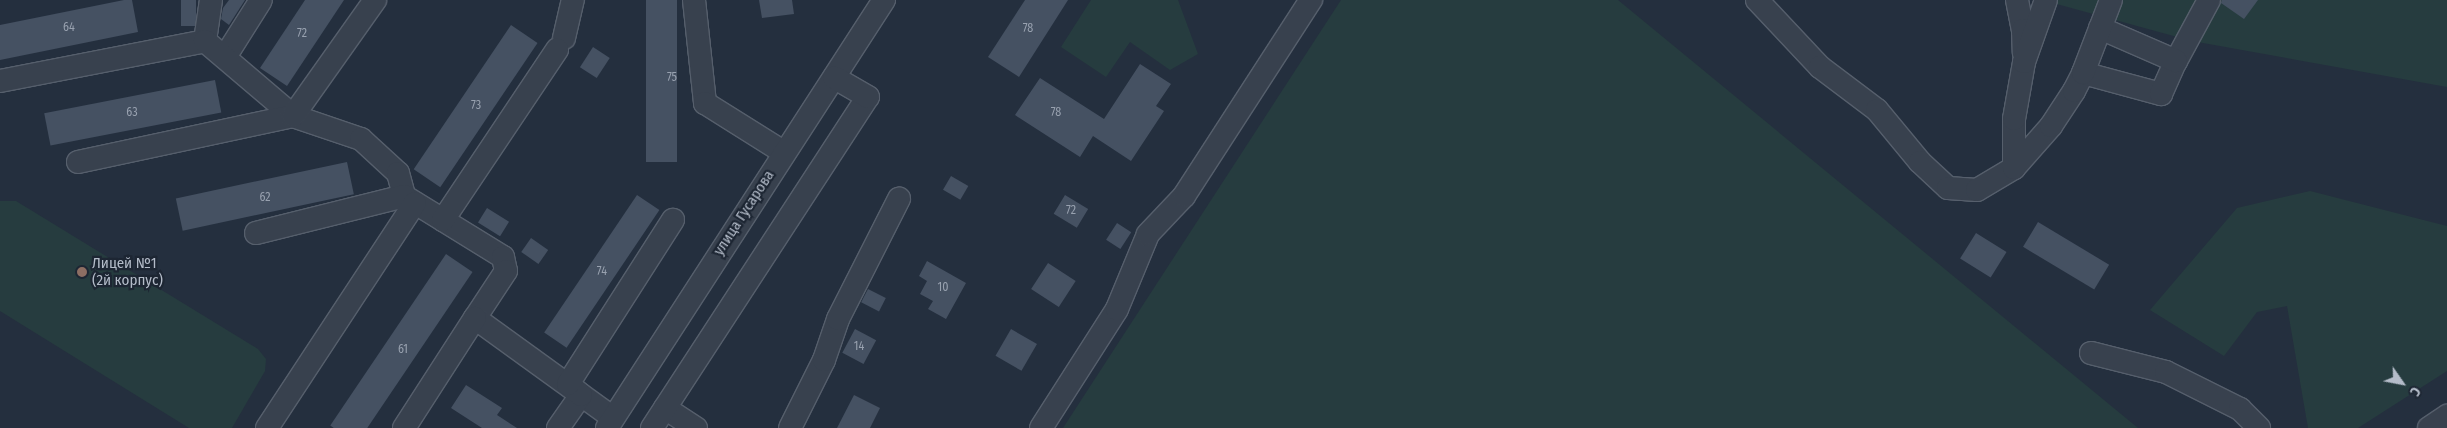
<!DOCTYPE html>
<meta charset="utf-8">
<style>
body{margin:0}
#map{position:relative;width:2447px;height:428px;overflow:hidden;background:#242f3e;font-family:"Fira Sans Condensed",sans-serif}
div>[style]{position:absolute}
.green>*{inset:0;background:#263c3f}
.building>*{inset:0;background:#455162;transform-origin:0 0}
.roads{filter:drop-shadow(1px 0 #565f6c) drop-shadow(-1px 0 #565f6c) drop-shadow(0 1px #565f6c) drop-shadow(0 -1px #565f6c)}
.minor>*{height:22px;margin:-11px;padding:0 11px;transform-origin:11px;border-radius:11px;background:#38414e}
.dots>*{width:14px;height:14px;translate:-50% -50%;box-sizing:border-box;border:2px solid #1d2633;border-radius:50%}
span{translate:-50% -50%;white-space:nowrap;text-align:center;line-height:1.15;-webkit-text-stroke:4.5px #1d2633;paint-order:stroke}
.number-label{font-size:12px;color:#98a1af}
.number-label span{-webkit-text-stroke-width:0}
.street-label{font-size:15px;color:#b4bcc9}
.poi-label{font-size:15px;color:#b4bcc9}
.left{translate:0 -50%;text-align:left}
.north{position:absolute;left:2377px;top:358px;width:50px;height:50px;-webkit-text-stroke:4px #1d2633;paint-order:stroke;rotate:123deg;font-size:14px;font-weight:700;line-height:20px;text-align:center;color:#b4bcc9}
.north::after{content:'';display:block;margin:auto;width:18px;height:22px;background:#b4bcc9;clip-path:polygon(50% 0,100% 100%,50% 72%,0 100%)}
</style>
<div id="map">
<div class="green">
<i style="clip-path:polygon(1091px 0,1178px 0,1198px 54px,1170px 70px,1130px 42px,1106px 77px,1061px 47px)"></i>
<i style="clip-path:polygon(1341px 0,1618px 0,2138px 428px,1063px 428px)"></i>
<i style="clip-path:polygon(2042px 0,2447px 0,2447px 87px,2192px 41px)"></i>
<i style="clip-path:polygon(2310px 191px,2447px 226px,2447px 371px,2358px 428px,2308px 428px,2287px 306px,2257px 312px,2224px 356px,2150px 310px,2237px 208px)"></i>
<i style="clip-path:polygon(0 201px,16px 201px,258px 349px,266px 359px,265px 371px,232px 428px,189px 428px,0 311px)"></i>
</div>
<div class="building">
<i style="clip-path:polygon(124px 0,132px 0,138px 32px,0 60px,0 25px)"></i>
<i style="left:181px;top:0;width:15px;height:26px"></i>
<i style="clip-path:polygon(229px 0,245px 0,229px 25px,221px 19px,223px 8px)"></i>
<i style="clip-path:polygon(305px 0,344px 0,287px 86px,260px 68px)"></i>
<i style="left:646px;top:0;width:31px;height:162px"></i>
<i style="clip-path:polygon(759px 0,792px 0,794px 14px,762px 18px)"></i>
<i style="clip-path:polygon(1025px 0,1068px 0,1019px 77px,988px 57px)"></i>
<i style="clip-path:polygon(2222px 0,2258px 0,2244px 19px,2221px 3px)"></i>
<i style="left:511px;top:25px;width:32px;height:174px;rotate:34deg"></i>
<i style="left:593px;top:47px;width:20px;height:24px;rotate:33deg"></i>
<i style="clip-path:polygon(1140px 64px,1171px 84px,1156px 106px,1164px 111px,1131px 161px,1093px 136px,1080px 157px,1015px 115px,1040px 78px,1104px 119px)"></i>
<i style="left:215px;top:80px;width:33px;height:174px;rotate:79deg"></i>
<i style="left:347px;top:162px;width:33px;height:175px;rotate:78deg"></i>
<i style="left:951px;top:176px;width:20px;height:16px;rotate:30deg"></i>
<i style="left:637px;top:195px;width:27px;height:166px;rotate:34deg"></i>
<i style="left:1065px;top:195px;width:27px;height:22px;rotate:31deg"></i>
<i style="left:487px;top:208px;width:26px;height:17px;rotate:32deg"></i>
<i style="left:2038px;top:222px;width:83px;height:29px;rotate:31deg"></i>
<i style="left:1117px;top:223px;width:17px;height:20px;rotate:33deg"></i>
<i style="left:1976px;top:233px;width:36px;height:30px;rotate:32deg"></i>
<i style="left:531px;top:238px;width:21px;height:17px;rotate:35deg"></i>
<i style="left:446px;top:254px;width:32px;height:207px;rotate:34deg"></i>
<i style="clip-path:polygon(927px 261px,966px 283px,946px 319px,928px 309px,933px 301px,920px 294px,927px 281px,919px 276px)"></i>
<i style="left:1048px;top:263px;width:33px;height:31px;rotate:33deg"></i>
<i style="left:868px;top:289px;width:20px;height:15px;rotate:27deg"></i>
<i style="left:855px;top:329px;width:24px;height:27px;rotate:28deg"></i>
<i style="left:1011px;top:329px;width:30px;height:31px;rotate:30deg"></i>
<i style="clip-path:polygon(466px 385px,502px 408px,497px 415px,517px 428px,482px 428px,451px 408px)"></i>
<i style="clip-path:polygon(854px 395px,880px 408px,870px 428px,837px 428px)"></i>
</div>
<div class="roads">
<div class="minor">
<i style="left:694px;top:0;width:104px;rotate:83.9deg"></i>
<i style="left:705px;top:103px;width:92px;rotate:32.1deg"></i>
<i style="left:1757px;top:0;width:92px;rotate:46.8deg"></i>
<i style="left:1820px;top:67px;width:71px;rotate:37deg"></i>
<i style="left:1877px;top:110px;width:67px;rotate:50.4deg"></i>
<i style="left:1920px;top:162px;width:38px;rotate:43deg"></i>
<i style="left:1948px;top:188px;width:29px;rotate:4deg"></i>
<i style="left:1977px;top:190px;width:43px;rotate:-30.7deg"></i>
<i style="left:2014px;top:168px;width:56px;rotate:-48.6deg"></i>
<i style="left:2051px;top:126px;width:42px;rotate:-56.7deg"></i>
<i style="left:2074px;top:91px;width:20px;rotate:-63deg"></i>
<i style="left:2083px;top:73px;width:81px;rotate:15.1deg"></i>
<i style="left:2161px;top:94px;width:36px;rotate:-66deg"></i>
<i style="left:2176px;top:61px;width:69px;rotate:-61.6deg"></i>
<i style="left:2017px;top:0;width:31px;rotate:79deg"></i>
<i style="left:2023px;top:30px;width:23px;rotate:88deg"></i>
<i style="left:2100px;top:28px;width:83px;rotate:23.5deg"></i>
<i style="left:564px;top:38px;width:39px;rotate:-77deg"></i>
<i style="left:205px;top:41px;width:41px;rotate:-81.7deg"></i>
<i style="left:225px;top:57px;width:67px;rotate:-57.7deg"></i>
<i style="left:2083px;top:73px;width:78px;rotate:-69deg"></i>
<i style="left:0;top:81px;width:209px;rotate:-11deg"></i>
<i style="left:205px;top:41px;width:116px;rotate:40.4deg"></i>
<i style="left:293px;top:116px;width:72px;rotate:18.7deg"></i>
<i style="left:361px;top:139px;width:50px;rotate:42.6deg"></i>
<i style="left:398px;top:173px;width:24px;rotate:75deg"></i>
<i style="left:404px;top:196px;width:116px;rotate:31.6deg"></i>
<i style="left:503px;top:257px;width:14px;rotate:78deg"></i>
<i style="left:506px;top:271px;width:56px;rotate:123.4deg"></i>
<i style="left:475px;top:318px;width:170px;rotate:35.9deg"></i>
<i style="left:78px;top:162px;width:220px;rotate:-12.1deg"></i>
<i style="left:293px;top:116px;width:142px;rotate:-54.7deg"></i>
<i style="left:2014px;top:168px;width:49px;rotate:-90deg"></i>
<i style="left:2014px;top:119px;width:58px;rotate:-80deg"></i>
<i style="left:2024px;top:62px;width:66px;rotate:-70.5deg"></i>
<i style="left:443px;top:220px;width:205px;rotate:-56.2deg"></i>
<i style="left:256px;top:233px;width:153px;rotate:-14deg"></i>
<i style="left:2091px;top:353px;width:77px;rotate:14.2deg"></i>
<i style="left:2166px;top:372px;width:83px;rotate:26.6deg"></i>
<i style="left:2240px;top:409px;width:27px;rotate:45deg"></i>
<i style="left:665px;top:408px;width:37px;rotate:33deg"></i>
<i style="left:267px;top:428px;width:269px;rotate:-56.7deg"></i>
<i style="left:404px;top:428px;width:131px;rotate:-57.2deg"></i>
<i style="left:558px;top:428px;width:40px;rotate:-55.1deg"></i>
<i style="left:581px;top:395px;width:17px;rotate:-140deg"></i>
<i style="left:568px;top:384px;width:195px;rotate:-57.4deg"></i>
<i style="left:607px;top:428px;width:510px;rotate:-57.09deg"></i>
<i style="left:652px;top:428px;width:395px;rotate:-56.9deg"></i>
<i style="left:868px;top:97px;width:39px;rotate:-150deg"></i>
<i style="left:790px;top:428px;width:76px;rotate:-63.4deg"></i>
<i style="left:824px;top:360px;width:43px;rotate:-71.1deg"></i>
<i style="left:838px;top:319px;width:135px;rotate:-63.1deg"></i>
<i style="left:1041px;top:428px;width:141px;rotate:-57.4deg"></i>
<i style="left:1117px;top:309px;width:81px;rotate:-67.5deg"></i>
<i style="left:1148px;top:234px;width:52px;rotate:-46.5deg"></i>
<i style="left:1184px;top:196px;width:234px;rotate:-57.1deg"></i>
<i style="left:2429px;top:428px;width:22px;rotate:-34deg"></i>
</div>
</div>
<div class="dots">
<i style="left:82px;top:272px;background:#8d6e63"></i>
</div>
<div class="number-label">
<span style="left:69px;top:28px">64</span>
<span style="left:1028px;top:29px">78</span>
<span style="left:302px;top:34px">72</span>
<span style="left:672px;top:78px">75</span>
<span style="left:476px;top:106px">73</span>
<span style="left:132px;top:113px">63</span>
<span style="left:1056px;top:113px">78</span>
<span style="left:265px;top:198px">62</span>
<span style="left:1071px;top:211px">72</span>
<span style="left:602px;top:272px">74</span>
<span style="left:943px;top:288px">10</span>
<span style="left:859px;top:347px">14</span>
<span style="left:403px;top:350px">61</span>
</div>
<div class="street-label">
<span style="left:744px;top:213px;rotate:-57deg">улица Гусарова</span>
</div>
<div class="poi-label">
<span class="left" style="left:92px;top:272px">Лицей №1<br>(2й корпус)</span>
</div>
<div class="north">С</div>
</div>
